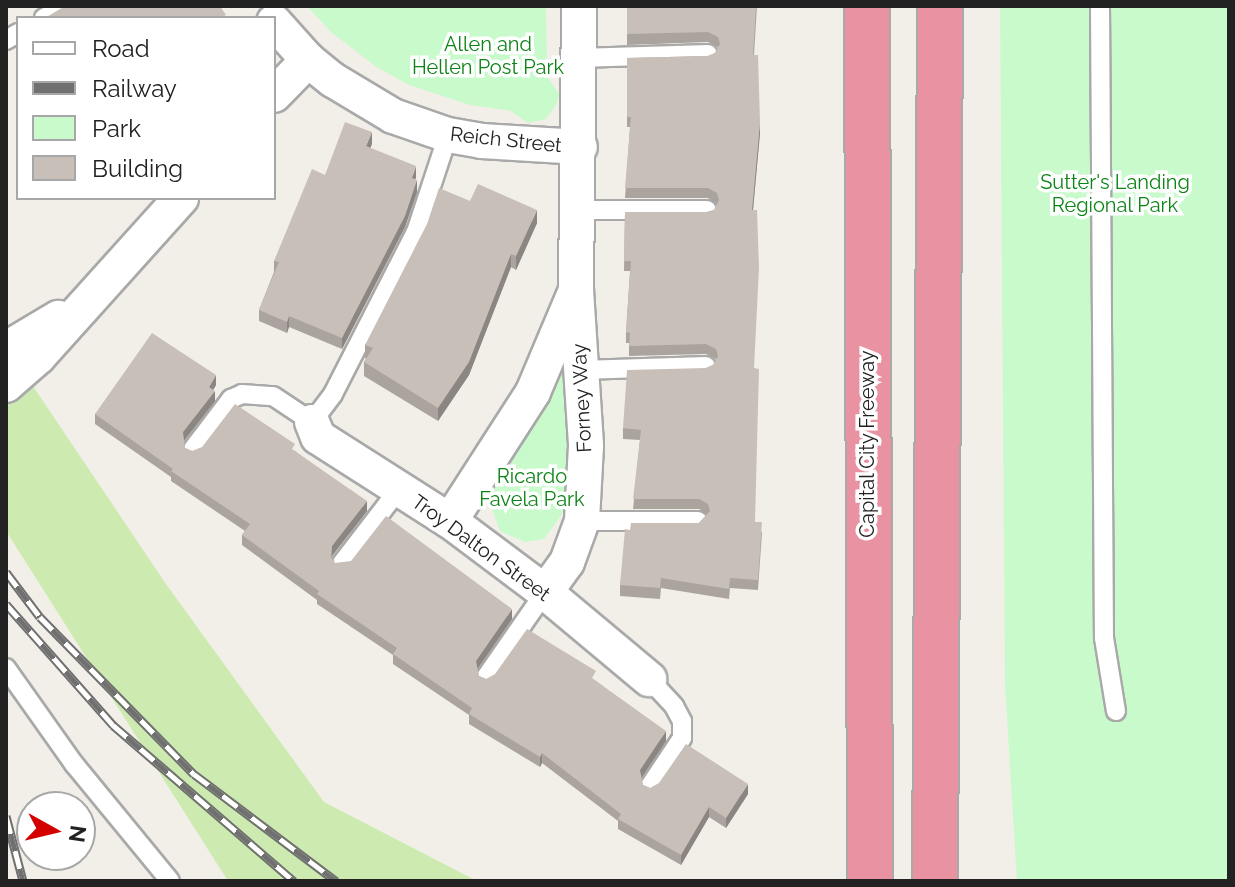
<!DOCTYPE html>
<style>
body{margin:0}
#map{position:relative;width:1235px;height:887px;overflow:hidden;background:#f2efe9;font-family:Raleway,sans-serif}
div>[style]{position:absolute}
.grass>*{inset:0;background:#cdebb0}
.park>*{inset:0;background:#c8facc}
.roads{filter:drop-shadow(2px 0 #a9a9a9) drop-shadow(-2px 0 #a9a9a9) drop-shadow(0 2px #a9a9a9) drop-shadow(0 -2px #a9a9a9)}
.lane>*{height:18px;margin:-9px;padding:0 9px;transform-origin:9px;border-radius:9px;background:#fff}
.street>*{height:34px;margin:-17px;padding:0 17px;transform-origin:17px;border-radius:17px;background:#fff}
.highway>*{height:44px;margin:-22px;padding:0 22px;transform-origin:22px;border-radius:22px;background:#e892a2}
.rail>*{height:9px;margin-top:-4.5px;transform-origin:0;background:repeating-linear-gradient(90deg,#fff 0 18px,#707070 0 36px);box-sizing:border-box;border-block:2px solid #707070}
.wall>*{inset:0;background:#aba49e}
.shaded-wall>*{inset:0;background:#8b8681}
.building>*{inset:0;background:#c7bfb8}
span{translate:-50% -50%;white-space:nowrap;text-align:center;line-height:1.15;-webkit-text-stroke:7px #fff;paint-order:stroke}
.park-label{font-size:20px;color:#0c8416}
.street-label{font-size:20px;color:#222}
.frame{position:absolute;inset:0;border:8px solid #222;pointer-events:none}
.legend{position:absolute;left:16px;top:16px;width:260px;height:184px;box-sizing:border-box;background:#fff;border:2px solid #a7a7a7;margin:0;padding:10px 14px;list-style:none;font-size:24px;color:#222}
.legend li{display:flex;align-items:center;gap:16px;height:40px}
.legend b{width:40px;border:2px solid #a7a7a7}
.north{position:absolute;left:16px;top:791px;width:80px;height:80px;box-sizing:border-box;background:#fff;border:2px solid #a7a7a7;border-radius:50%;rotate:98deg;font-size:22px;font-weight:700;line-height:32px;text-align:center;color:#222}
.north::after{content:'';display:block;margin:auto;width:28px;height:36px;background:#d40000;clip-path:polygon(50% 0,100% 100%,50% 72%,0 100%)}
</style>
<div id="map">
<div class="grass">
<i style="clip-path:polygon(6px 346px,166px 584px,324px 802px,477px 881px,228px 881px,6px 531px)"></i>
</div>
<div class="park">
<i style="clip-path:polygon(307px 6px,546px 6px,547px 76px,559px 94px,557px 103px,546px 119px,528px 123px,511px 111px,470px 105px,409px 85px,375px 66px,331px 32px)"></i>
<i style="clip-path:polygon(1000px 6px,1229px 6px,1229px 881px,1017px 881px,1005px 685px)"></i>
<i style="clip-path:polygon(570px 346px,568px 493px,561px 516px,544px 539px,525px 542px,500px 531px,490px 504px,500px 470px)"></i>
</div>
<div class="roads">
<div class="lane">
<i style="left:1100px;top:6px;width:632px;rotate:89.64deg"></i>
<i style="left:1104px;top:638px;width:74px;rotate:80.7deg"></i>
<i style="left:44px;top:18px;width:24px;rotate:-30deg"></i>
<i style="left:6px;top:40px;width:14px;rotate:-30deg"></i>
<i style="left:579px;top:58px;width:129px;rotate:-1.8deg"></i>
<i style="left:578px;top:210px;width:129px"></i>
<i style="left:582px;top:370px;width:124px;rotate:-1.8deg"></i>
<i style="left:193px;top:449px;width:63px;rotate:-52.8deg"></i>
<i style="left:231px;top:399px;width:12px;rotate:-24deg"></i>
<i style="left:242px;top:394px;width:31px;rotate:4deg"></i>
<i style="left:273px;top:396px;width:47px;rotate:33.7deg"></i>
<i style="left:312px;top:422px;width:35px;rotate:-53deg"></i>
<i style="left:333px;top:394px;width:182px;rotate:-62.9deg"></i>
<i style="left:416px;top:232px;width:102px;rotate:-71.7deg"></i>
<i style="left:582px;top:521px;width:116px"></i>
<i style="left:342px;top:563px;width:93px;rotate:-52.4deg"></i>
<i style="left:6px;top:668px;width:118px;rotate:54.7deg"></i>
<i style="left:74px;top:764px;width:151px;rotate:50.6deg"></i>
<i style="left:486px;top:677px;width:103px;rotate:-55.2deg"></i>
<i style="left:649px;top:679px;width:37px;rotate:47deg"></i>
<i style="left:674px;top:706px;width:17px;rotate:62deg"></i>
<i style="left:682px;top:721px;width:17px;rotate:90deg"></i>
<i style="left:682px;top:738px;width:58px;rotate:123.7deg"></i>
</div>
<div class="street">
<i style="left:274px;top:22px;width:51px;rotate:48.2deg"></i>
<i style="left:308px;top:60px;width:32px;rotate:39deg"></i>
<i style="left:333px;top:80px;width:70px;rotate:31deg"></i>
<i style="left:393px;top:116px;width:58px;rotate:19.1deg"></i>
<i style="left:448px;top:135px;width:35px;rotate:10deg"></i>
<i style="left:482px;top:141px;width:98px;rotate:3.5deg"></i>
<i style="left:274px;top:95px;width:49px;rotate:-45.8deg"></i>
<i style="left:576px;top:290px;width:284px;rotate:-89.4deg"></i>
<i style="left:6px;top:349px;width:61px;rotate:-30.8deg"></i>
<i style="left:6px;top:385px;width:43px;rotate:-41.2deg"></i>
<i style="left:38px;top:357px;width:214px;rotate:-48deg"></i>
<i style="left:312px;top:422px;width:16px;rotate:68deg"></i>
<i style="left:318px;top:437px;width:156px;rotate:32.5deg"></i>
<i style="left:450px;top:521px;width:119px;rotate:36.8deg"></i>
<i style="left:545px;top:592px;width:136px;rotate:39.9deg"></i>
<i style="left:450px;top:521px;width:153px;rotate:-57.2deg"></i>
<i style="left:533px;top:392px;width:111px;rotate:-67.1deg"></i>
<i style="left:576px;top:290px;width:156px;rotate:86.3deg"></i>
<i style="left:586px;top:446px;width:75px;rotate:93.1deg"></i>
<i style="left:582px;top:521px;width:44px;rotate:110.1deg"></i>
<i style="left:567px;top:562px;width:37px;rotate:126deg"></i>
</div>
<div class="highway">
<i style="left:867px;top:6px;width:875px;rotate:89.8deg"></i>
<i style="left:935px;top:881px;width:875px;rotate:-89.67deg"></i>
</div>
</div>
<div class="rail">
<i style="left:6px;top:572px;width:56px;rotate:52.9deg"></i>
<i style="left:40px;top:617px;width:220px;rotate:45.6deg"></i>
<i style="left:194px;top:774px;width:178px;rotate:37deg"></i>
<i style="left:6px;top:604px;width:162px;rotate:48.5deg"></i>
<i style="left:113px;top:725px;width:239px;rotate:40.8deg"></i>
<i style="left:6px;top:816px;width:67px;rotate:75.3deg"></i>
</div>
<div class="wall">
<i style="clip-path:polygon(627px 6px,757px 6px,754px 55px,760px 133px,753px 210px,755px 522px,762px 533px,758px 590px,730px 588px,729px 599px,661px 588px,660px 599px,620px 596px,620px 585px,630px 530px,699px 523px,707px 514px,699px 509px,633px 509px,640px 440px,623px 439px,623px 428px,706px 368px,713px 365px,716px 359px,706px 354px,629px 356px,629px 343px,626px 343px,626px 332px,630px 271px,624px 271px,625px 212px,707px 212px,714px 210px,717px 204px,708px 198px,625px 198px,630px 127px,627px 127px,627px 58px,708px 56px,715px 53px,718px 47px,708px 42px,627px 45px)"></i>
<i style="clip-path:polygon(372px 144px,370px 148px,416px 177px,415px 180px,417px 192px,405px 227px,342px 349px,289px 327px,287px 333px,259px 321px,259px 310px,274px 272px,274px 261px,325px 175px)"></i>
<i style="clip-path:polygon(470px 201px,537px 223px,516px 270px,511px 267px,469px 375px,438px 421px,364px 376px,364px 362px,366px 359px,365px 358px,365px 345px)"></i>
<i style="clip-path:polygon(216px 385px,213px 390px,215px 401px,184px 441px,185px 448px,192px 451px,295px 451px,367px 511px,332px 556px,332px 558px,335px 563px,512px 619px,477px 669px,479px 676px,486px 679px,596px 681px,666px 741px,641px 778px,643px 785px,650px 788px,748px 794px,726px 828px,709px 817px,681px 865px,618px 829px,618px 821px,542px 763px,540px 767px,469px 724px,469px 715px,393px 664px,393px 655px,317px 604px,317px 600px,242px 545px,242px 535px,245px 531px,171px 481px,171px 477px,95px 424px,95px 414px)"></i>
</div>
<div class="shaded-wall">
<i style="clip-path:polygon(760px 122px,760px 133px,752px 221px,752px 210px)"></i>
<i style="clip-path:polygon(372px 132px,372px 144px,366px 158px,366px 146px)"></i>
<i style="clip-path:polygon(416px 166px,416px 177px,412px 189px,412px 178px)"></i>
<i style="clip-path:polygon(417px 180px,417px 192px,405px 227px,342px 349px,342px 338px)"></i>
<i style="clip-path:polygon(537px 210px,537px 223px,516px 270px,516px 256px)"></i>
<i style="clip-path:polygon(511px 254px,511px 267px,469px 375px,438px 421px,438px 408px)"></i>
<i style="clip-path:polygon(289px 316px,289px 327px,287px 333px,287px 322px)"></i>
<i style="clip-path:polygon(216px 375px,216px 385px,209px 397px,209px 387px)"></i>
<i style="clip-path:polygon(215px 391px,215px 401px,183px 442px,183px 432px)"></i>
<i style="clip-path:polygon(367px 501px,367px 511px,332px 556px,331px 567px,332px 546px)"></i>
<i style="clip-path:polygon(512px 609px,512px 619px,476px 671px,476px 661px)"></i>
<i style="clip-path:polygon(666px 731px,666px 741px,640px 780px,640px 770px)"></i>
<i style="clip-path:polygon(542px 753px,542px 763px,540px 767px,540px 757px)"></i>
<i style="clip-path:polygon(748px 784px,748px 794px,726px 828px,726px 818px)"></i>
<i style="clip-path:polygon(709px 807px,709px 817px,681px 865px,681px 855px)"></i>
</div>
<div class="building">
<i style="clip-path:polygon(65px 6px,220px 6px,226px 15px,221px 18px,45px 18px)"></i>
<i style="clip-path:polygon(627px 6px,756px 6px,753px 55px,758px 55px,760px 122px,752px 210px,757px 210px,759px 268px,754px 368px,759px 369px,755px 522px,762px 522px,758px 580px,730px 578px,729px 589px,661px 578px,660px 588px,620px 585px,625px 529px,630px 530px,631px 523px,699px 523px,710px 511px,708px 504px,699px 499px,633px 499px,641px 430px,623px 428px,627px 370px,706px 368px,713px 365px,718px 356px,716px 349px,706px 344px,629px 346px,630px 333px,626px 332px,631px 261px,624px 261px,625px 212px,707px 212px,714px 210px,719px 200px,717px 193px,708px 188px,625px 188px,631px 117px,627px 117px,627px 58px,708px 56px,715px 53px,720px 44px,718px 37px,708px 32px,627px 34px)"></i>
<i style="clip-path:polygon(345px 122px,372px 132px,366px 146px,416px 166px,412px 178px,417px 180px,405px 216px,342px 338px,289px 316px,287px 322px,259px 310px,279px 262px,274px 261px,312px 169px,325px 175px)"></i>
<i style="clip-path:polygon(478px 184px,537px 210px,516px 256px,511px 254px,469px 362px,438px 408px,364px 362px,373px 348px,365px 345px,427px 224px,439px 188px,470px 201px)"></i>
<i style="clip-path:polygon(152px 333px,216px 375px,209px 387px,215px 391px,183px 432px,185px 448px,192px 451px,202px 447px,235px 404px,295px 444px,292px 449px,367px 501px,332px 546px,331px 557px,335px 563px,351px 561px,386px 516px,512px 609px,476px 661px,479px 676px,486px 679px,495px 674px,527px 629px,596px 671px,592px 678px,666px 731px,640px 770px,643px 785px,650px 788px,659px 783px,686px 744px,748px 784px,726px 818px,709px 807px,681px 855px,618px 819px,621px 814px,542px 753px,540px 757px,469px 714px,472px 708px,393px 654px,397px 648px,317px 594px,319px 591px,242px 535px,250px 524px,171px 471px,173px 469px,95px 414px)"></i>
</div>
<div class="park-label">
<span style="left:488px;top:56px">Allen and<br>Hellen Post Park</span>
<span style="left:1115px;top:194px">Sutter's Landing<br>Regional Park</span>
<span style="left:532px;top:488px">Ricardo<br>Favela Park</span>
</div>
<div class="street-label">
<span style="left:506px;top:140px;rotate:6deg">Reich Street</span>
<span style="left:582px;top:398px;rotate:-93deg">Forney Way</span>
<span style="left:867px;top:444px;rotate:-90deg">Capital City Freeway</span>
<span style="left:481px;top:548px;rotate:36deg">Troy Dalton Street</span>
</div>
<div class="frame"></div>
<ul class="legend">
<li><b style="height:10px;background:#fff"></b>Road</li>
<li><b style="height:10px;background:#707070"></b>Railway</li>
<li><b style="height:22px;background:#c8facc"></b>Park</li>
<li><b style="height:22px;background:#c7bfb8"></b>Building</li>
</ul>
<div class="north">N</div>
</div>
